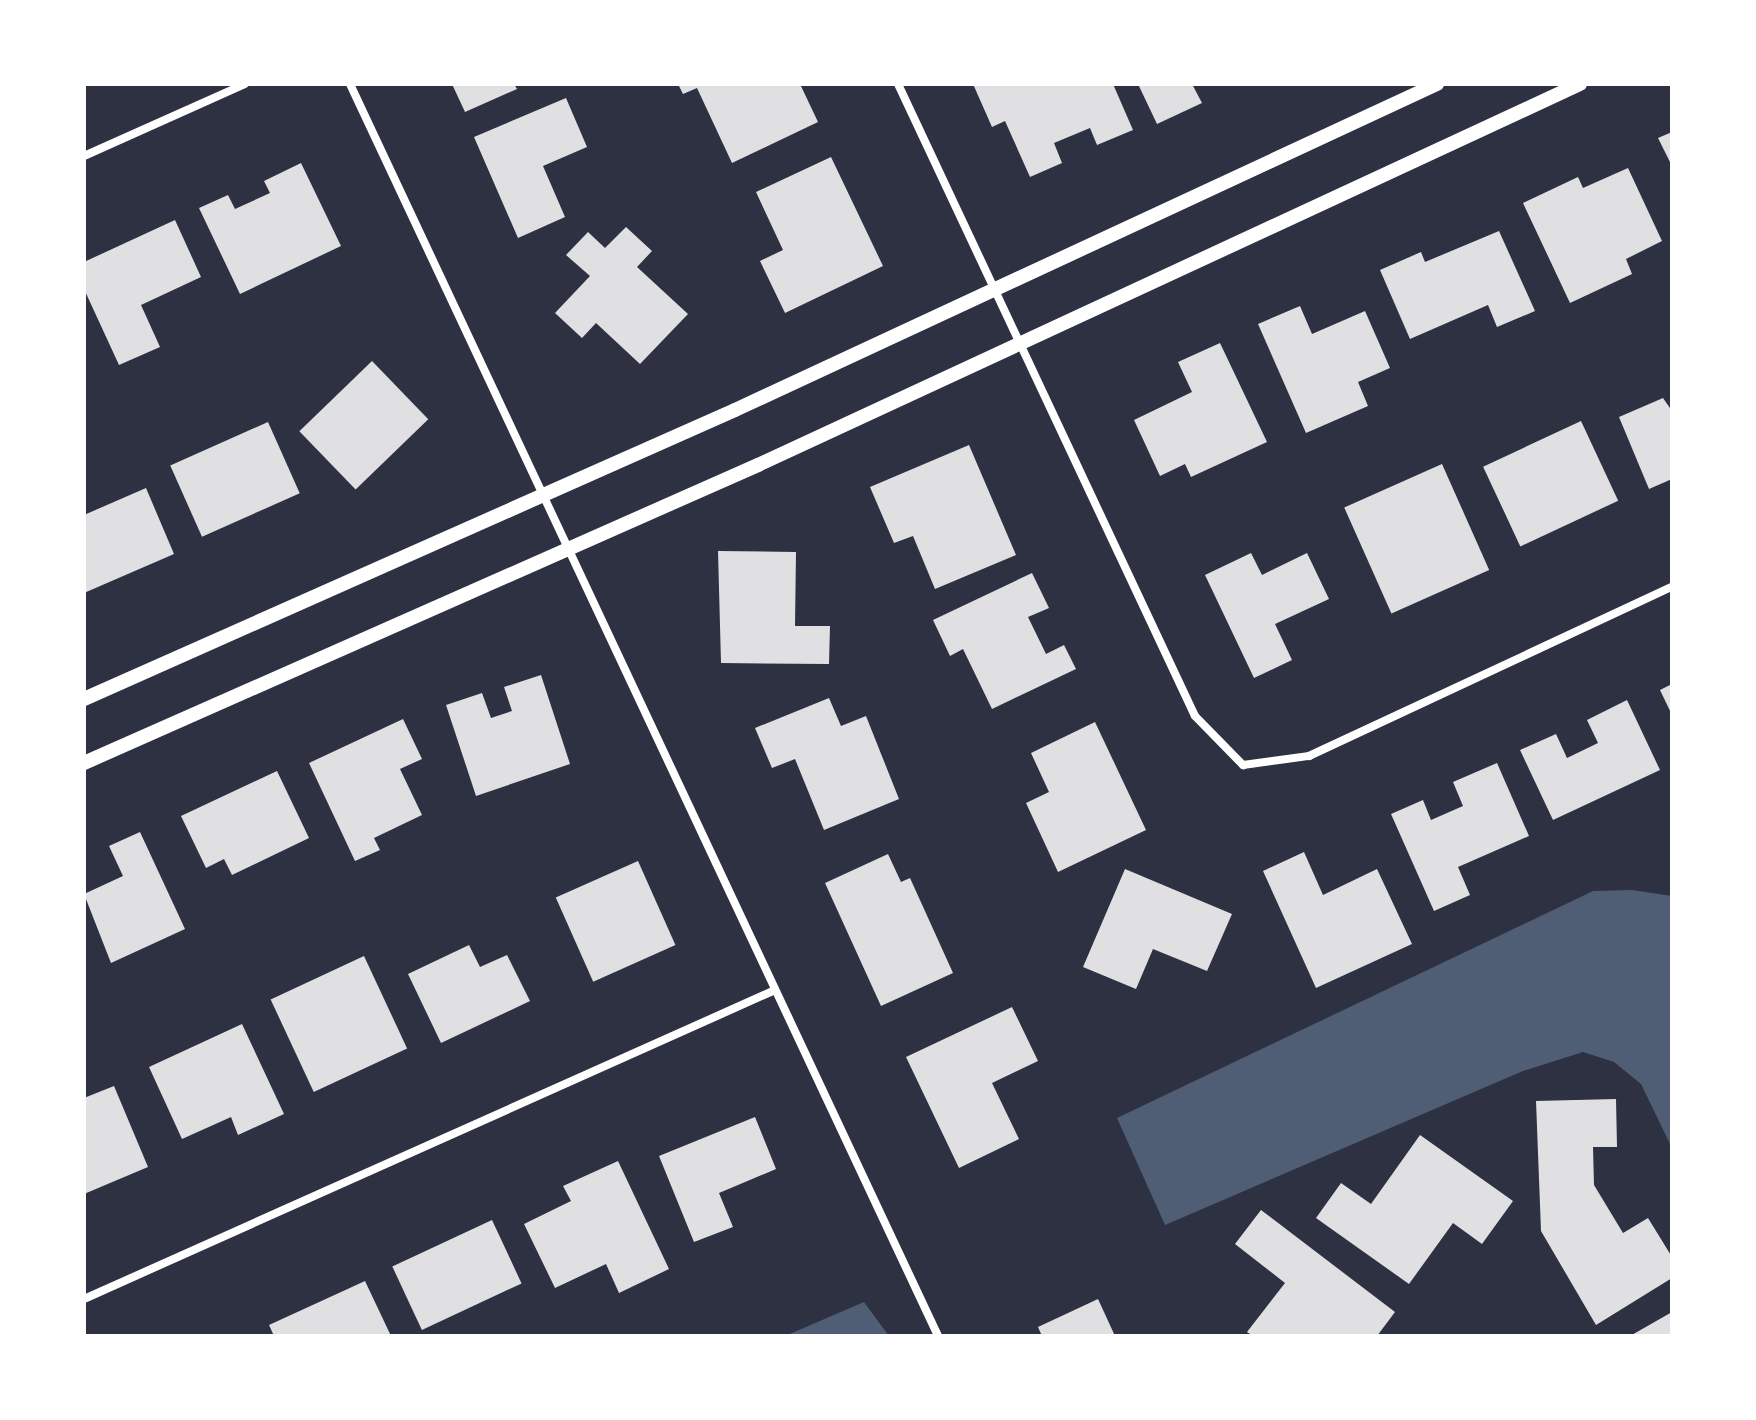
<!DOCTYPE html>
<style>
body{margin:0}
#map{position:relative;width:1756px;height:1420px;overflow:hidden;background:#2d3142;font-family:"Fira Sans",sans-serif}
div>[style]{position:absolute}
.water>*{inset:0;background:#4f5d75}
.building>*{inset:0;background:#e0e0e3;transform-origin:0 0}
.minor>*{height:8px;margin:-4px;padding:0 4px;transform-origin:4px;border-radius:4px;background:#fff}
.tertiary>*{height:14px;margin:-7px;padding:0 7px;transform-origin:7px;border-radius:7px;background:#fff}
span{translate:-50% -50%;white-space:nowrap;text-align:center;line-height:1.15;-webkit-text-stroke:6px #fff;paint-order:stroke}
.frame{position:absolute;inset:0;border:86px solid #fff;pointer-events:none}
</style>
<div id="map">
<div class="water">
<i style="clip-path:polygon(1632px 890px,1672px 896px,1672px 1148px,1641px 1084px,1614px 1062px,1583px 1052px,1523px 1071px,1165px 1225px,1117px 1118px,1593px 891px)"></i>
<i style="clip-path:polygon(864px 1302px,889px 1336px,785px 1336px)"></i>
</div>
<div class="building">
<i style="clip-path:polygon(452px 84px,514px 84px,517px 89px,465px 112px)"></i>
<i style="clip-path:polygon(678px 84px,800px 84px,818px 122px,732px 163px,697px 88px,683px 94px)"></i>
<i style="clip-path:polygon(973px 84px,1113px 84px,1133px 130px,1097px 145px,1090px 128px,1054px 143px,1062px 163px,1030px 177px,1005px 121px,992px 127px)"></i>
<i style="clip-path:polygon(1138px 84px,1192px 84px,1202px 103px,1157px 124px)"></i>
<i style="clip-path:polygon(566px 98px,587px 147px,543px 166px,565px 217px,518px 238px,474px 137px)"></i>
<i style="clip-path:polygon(1672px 132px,1672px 166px,1658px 138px)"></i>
<i style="clip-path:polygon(831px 157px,883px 266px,785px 313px,760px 261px,783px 250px,756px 192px)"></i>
<i style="clip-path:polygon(301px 163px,341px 246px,240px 294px,199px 208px,228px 195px,235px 209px,270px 193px,264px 181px)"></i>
<i style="clip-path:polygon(1628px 168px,1662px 241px,1626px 259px,1632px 274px,1570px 303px,1523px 203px,1578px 177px,1583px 188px)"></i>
<i style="clip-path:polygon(175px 220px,201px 277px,141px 305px,160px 347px,119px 365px,84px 289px,84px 262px)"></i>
<i style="clip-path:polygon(626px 227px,652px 251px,637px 267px,688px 314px,640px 364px,596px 323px,582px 338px,555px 313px,590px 276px,566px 255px,588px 232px,605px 248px)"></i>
<i style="clip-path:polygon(1499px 231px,1535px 311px,1497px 327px,1488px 305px,1410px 339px,1380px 270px,1421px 252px,1425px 262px)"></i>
<i style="clip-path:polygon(1300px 306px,1312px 334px,1365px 311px,1390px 368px,1358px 382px,1368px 406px,1306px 433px,1258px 324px)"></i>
<i style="clip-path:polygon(1220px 343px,1267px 442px,1191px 477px,1185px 464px,1160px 476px,1134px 420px,1192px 392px,1178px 362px)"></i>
<i style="left:372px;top:361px;width:81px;height:101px;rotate:46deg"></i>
<i style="clip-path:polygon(1663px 398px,1672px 411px,1672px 479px,1649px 489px,1619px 417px)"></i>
<i style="left:1581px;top:421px;width:88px;height:108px;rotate:65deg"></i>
<i style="left:268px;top:422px;width:78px;height:107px;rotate:66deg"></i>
<i style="clip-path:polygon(969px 445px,1016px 555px,935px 589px,913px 536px,894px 543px,870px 487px)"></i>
<i style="left:1442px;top:464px;width:116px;height:107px;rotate:66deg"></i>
<i style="clip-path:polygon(146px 488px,174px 554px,84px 593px,84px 515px)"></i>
<i style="clip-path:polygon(718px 551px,796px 552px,795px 626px,830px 626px,829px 664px,721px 663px)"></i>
<i style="clip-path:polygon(1251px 553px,1262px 575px,1307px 553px,1329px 599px,1275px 624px,1292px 660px,1254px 678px,1205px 575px)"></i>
<i style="clip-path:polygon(1032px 573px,1049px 608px,1028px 617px,1046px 654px,1064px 645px,1076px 669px,992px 709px,963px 649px,950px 656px,933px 620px)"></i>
<i style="clip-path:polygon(541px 675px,570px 764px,476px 796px,446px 705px,482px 693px,491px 718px,512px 711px,504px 687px)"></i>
<i style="clip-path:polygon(1672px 684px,1672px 715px,1660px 690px)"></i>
<i style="clip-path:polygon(829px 698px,841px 726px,866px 716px,899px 799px,824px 830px,795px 759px,772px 768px,755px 728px)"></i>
<i style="clip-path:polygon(1627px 700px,1660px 770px,1553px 820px,1520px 750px,1556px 734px,1567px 758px,1598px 743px,1587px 720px)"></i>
<i style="clip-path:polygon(403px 719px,422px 759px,400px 769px,422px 815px,374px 838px,380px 850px,355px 861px,309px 763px)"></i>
<i style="clip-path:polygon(1095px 722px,1146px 830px,1058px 872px,1026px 803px,1049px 792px,1031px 753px)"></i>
<i style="clip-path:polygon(1497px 763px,1529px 836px,1458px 867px,1470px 895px,1434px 911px,1391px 814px,1423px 800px,1431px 820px,1463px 806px,1453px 782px)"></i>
<i style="clip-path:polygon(277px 771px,309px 838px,232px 875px,224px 859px,206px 868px,181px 816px)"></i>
<i style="clip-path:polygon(140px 832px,185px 929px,111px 963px,84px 894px,123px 876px,109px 846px)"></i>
<i style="clip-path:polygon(1304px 852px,1323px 895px,1377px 869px,1412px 944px,1316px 988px,1263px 871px)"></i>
<i style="clip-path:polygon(888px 854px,901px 882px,910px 878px,953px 973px,881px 1006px,825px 883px)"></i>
<i style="left:638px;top:861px;width:92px;height:90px;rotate:66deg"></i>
<i style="clip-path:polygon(1125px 869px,1232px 914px,1207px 971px,1153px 949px,1136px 989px,1083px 967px)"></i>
<i style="clip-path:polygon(469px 945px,480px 967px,507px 955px,530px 1001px,441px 1043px,408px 974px)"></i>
<i style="left:364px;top:956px;width:102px;height:103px;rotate:65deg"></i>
<i style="clip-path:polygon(1012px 1007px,1038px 1061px,992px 1083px,1019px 1139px,959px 1168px,906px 1057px)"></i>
<i style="clip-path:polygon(242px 1024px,284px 1114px,238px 1135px,231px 1117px,182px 1139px,149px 1067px)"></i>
<i style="clip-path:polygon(114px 1086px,148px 1167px,84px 1194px,84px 1098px)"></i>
<i style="clip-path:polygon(1616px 1099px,1617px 1147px,1593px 1147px,1594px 1185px,1623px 1233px,1648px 1218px,1672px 1257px,1672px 1278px,1596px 1325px,1541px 1231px,1536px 1101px)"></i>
<i style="clip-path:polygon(755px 1117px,776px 1169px,719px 1193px,733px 1227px,694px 1242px,659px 1156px)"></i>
<i style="clip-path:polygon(1420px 1135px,1513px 1201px,1482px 1244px,1453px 1223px,1409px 1284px,1316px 1218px,1341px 1183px,1371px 1204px)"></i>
<i style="clip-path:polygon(618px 1161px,669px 1269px,619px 1293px,606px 1264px,555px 1288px,524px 1224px,571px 1201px,563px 1186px)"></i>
<i style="clip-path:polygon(1261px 1210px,1395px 1312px,1377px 1336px,1253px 1336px,1247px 1332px,1285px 1283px,1235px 1244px)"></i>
<i style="left:492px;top:1220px;width:70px;height:110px;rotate:65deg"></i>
<i style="clip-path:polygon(365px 1281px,391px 1336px,274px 1336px,269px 1325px)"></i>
<i style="clip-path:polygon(1098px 1299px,1115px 1336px,1042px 1336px,1038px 1327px)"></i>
<i style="clip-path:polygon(1672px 1312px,1672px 1336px,1630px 1336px)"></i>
</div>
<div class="minor">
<i style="left:350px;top:84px;width:1383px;rotate:64.84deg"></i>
<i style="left:898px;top:84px;width:698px;rotate:64.83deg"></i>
<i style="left:1195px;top:716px;width:69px;rotate:45.6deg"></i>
<i style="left:1243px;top:765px;width:67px;rotate:-7.8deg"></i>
<i style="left:1309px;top:756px;width:400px;rotate:-25deg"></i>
<i style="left:84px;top:156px;width:176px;rotate:-24.1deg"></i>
<i style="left:84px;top:1299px;width:757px;rotate:-24.09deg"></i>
</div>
<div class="tertiary">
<i style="left:84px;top:699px;width:712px;rotate:-23.94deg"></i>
<i style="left:735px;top:410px;width:774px;rotate:-24.91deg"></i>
<i style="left:84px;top:763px;width:737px;rotate:-23.85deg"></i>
<i style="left:758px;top:465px;width:906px;rotate:-24.87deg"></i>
</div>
<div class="frame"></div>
</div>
